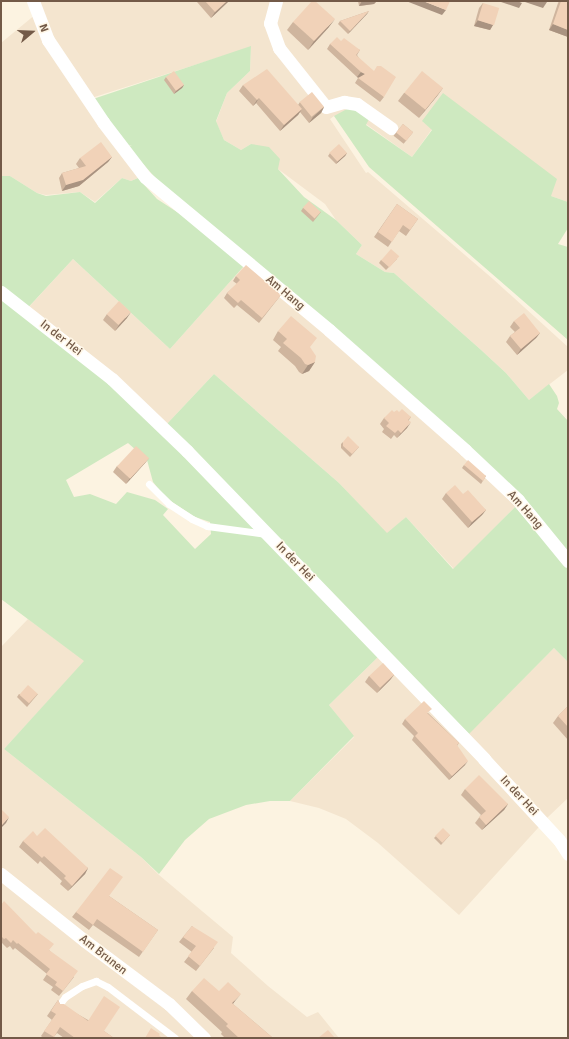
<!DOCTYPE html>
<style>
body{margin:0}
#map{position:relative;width:569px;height:1039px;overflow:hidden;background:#fcf3e1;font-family:Signika,sans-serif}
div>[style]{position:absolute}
.residential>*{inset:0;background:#f4e5cf}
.green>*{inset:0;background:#cee9c0}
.lane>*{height:7px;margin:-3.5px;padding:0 3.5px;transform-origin:3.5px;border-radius:3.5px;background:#fff}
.street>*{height:13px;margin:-6.5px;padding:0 6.5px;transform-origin:6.5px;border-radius:6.5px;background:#fff}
.wall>*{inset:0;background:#cfb59e;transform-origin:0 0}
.shaded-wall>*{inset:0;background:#a99381}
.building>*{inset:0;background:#f1d2b8;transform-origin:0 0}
span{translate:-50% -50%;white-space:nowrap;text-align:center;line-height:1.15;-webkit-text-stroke:3px #fff7e7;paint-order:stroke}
.street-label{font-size:12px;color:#735a48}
.frame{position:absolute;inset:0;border:2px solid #735a48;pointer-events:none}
.north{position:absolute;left:12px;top:12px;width:40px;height:40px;-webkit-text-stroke:3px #fff7e7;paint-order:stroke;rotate:71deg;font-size:11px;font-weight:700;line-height:16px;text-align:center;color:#735a48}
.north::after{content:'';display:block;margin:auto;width:14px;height:18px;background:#735a48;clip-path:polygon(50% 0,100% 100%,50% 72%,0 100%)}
</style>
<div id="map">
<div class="residential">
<i style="clip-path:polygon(31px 1px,568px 1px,568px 202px,551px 196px,422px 121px,432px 129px,412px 157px,366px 124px,334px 116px,330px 119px,366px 173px,368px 172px,493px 279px,568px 347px,568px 370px,529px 400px,506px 373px,480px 349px,394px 273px,385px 272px,356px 254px,362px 245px,336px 220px,325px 204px,278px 169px,251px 144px,241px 150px,224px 140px,216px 122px,227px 93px,250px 71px,251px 47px,82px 101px,138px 178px,131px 181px,122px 178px,95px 202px,80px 192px,46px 195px,37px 193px,10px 176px,1px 176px,1px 43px,36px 14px)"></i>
<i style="clip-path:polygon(73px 259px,170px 349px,244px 266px,325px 334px,513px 500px,515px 507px,454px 569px,406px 517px,387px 534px,339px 483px,214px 374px,165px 426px,28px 308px)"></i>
<i style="clip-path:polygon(28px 619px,85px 661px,4px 749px,141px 857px,159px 875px,233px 937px,231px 953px,268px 986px,307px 1017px,318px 1012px,339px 1038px,1px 1038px,1px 647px)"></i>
<i style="clip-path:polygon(554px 648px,568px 662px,568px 798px,548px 817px,459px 915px,378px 843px,346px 819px,319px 808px,290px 801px,354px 737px,329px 705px,378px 657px,461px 741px)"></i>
</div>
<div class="green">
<i style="clip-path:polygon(251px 46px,250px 71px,227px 93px,216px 121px,224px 140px,241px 150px,251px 144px,269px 147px,280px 159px,278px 169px,304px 197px,336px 220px,362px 245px,356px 254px,385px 272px,394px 273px,480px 349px,506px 373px,529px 400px,549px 384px,557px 396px,559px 403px,557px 409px,568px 421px,568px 553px,517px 493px,160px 183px,128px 147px,132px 145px,128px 146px,93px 99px)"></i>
<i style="clip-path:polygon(443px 93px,557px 179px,551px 196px,568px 202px,568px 228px,558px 244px,568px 247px,568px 340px,369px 167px,334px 116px,347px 109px,356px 109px,369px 119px,366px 125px,412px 157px,432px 130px,422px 121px)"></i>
<i style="clip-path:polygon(evenodd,1px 176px,10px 176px,37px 193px,46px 196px,80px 192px,95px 203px,122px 178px,131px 181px,138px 178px,157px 199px,191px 221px,244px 266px,170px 349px,73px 259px,24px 312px,114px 384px,378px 657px,329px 705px,354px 736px,290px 801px,270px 801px,246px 805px,209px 819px,185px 840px,159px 874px,141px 857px,4px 749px,84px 661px,1px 599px,1px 176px,128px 443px,147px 460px,153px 482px,161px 492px,172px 502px,195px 517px,210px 522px,211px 534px,195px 549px,163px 515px,168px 509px,155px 500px,127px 492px,116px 504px,90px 494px,74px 497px,66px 480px,128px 443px)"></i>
<i style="clip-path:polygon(214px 374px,339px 483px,387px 533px,406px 517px,453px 569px,515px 507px,568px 568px,568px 662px,554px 648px,469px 734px,165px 426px)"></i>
</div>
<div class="lane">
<i style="left:149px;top:484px;width:28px;rotate:45deg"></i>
<i style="left:169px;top:504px;width:27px;rotate:33deg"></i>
<i style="left:192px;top:519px;width:17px;rotate:25deg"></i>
<i style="left:207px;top:526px;width:60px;rotate:7.7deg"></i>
<i style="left:59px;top:1005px;width:10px;rotate:-53deg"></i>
<i style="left:65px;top:997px;width:20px;rotate:-33deg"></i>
<i style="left:82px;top:986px;width:15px;rotate:-20deg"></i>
<i style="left:96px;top:981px;width:13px;rotate:27deg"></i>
<i style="left:108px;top:987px;width:84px;rotate:37.3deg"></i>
</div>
<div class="street">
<i style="left:33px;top:1px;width:42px;rotate:69deg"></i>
<i style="left:48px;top:40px;width:99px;rotate:56.1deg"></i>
<i style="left:103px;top:122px;width:69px;rotate:52.6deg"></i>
<i style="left:145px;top:177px;width:239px;rotate:39.7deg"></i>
<i style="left:329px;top:330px;width:181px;rotate:41.4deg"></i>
<i style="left:465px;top:450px;width:73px;rotate:43.3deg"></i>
<i style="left:518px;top:500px;width:79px;rotate:50.7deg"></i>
<i style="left:276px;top:1px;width:23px;rotate:105deg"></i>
<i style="left:270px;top:23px;width:27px;rotate:70deg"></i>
<i style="left:279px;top:48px;width:75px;rotate:51.5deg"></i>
<i style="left:326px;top:107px;width:19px;rotate:-16deg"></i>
<i style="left:344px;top:102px;width:13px;rotate:9deg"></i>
<i style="left:357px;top:104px;width:42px;rotate:35.2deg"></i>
<i style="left:1px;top:292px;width:141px;rotate:38.1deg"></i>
<i style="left:112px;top:379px;width:104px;rotate:43.8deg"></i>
<i style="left:187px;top:451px;width:428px;rotate:46deg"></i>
<i style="left:484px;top:759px;width:110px;rotate:47.2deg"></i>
<i style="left:559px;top:840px;width:17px;rotate:57deg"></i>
<i style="left:1px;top:874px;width:107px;rotate:38.6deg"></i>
<i style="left:85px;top:941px;width:105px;rotate:36.9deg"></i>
<i style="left:169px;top:1004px;width:49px;rotate:44.2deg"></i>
</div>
<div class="wall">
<i style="clip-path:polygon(198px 1px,229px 1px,211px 18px,197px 2px)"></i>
<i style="clip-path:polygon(358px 1px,377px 1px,374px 4px,359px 6px)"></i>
<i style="clip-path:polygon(559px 1px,568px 1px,568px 37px,549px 30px,558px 3px)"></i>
<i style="clip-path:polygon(483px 3px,493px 25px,490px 30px,474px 26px,479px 8px)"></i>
<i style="clip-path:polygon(369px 11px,348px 34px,338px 24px,340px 21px)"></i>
<i style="clip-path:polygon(293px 22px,329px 27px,308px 50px,287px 30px)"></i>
<i style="clip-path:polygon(341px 41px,360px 50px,357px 55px,384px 97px,380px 102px,355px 83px,358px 78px,357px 77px,327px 49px,330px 44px)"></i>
<i style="clip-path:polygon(166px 77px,184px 85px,182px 88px,174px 94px,164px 80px)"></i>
<i style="clip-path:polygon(243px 85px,298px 105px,300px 102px,324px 107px,321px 113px,309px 123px,300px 112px,298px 115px,280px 131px,256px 103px,253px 106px,239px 91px)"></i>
<i style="clip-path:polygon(443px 88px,437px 96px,419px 118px,398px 101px,404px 93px)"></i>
<i style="left:403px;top:124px;width:13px;height:15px;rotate:39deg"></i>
<i style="clip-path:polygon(330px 153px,347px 153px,345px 156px,336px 164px,328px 156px)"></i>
<i style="clip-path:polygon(112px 157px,108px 162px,79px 186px,62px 191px,59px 178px,62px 173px,79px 168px,76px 164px,80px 158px)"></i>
<i style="clip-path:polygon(397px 204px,418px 219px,406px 236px,399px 231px,388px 247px,374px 237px)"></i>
<i style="clip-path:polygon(303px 208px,321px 212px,313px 222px,301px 211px)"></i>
<i style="clip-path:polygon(397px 259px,386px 270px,379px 263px,381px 260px)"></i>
<i style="clip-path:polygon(236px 276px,281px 295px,259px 323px,237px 305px,234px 308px,224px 298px,227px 293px,237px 284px,233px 281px)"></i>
<i style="clip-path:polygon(107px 314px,127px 318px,115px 331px,103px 320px)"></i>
<i style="clip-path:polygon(514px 321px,540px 333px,536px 338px,517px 355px,506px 342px,510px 336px,515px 332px,510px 327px)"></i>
<i style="clip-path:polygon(278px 331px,310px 348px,315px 362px,309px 371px,302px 374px,299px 372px,295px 366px,278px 351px,281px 347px,273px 340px)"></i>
<i style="clip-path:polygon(394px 412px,399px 412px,411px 417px,409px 420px,407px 428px,397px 438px,394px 435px,391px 439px,382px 432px,384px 429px,380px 424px,384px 418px)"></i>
<i style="clip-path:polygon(343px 442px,359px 447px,350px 457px,341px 448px,341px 444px)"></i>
<i style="clip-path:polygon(149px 458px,145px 463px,126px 484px,113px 472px,117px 466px)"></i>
<i style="clip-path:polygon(464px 465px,486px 476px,481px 484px,462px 468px)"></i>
<i style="clip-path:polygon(446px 493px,463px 494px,486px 510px,482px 515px,468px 528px,442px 499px)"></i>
<i style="clip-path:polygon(394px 675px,390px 680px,377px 693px,365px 682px,369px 676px)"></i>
<i style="clip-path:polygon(19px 694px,38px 694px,27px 707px,17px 697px)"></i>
<i style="clip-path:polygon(568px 706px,568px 740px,553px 723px,558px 716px)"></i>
<i style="clip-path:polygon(428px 713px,459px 743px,457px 746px,465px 765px,449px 780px,412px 740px,414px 736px,402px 724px,405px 719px)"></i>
<i style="clip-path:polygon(465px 789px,508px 804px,504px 810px,482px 830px,475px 823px,481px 815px,461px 795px)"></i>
<i style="clip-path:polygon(450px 835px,441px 845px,434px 838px,436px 836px)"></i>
<i style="clip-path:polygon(37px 836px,88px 868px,85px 874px,68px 891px,60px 884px,62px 881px,40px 861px,38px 864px,19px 847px,23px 841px)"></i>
<i style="clip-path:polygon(109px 896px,158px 930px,139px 957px,93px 925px,89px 930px,72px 917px,76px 912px)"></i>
<i style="clip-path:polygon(1px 905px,49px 950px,74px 977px,59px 996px,51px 990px,53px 987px,43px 980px,47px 974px,15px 948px,13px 950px,10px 946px,7px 948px,2px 943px,1px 944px)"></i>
<i style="clip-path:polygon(192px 926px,214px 948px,196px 971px,184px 962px,192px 952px,179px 942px)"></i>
<i style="clip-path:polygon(192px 991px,219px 991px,235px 1001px,233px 1004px,273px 1038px,225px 1038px,221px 1034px,222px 1032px,186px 999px)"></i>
<i style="clip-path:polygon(58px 1000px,60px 1004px,88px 1020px,114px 1038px,64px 1038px,57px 1033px,53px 1038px,43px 1038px,41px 1036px,52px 1020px,47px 1016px)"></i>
</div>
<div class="shaded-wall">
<i style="clip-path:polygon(227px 1px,229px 1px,211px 18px,215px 12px)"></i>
<i style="clip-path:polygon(362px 1px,377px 1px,374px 4px,359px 6px)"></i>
<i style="clip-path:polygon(406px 1px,423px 1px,446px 10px,442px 15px)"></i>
<i style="clip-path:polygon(502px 1px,517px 1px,522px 3px,519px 8px,501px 2px)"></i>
<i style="clip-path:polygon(522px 1px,543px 1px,547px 2px,543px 8px)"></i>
<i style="clip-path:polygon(369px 11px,367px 14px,348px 34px,350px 31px)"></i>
<i style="clip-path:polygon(335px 19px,329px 27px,308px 50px,314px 41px)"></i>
<i style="clip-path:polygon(478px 20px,493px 25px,490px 30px,474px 26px)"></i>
<i style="clip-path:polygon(553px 24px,568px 30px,568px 37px,549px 30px)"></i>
<i style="clip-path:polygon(361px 72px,365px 74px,361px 79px,357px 77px)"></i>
<i style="clip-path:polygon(184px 85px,182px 88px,174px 94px,176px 91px)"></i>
<i style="clip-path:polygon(443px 88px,437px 96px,419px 118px,425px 110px)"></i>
<i style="clip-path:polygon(259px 98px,256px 103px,253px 106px,257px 100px)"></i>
<i style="clip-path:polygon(324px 107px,321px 113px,309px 123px,313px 117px)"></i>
<i style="clip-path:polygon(302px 109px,298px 115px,280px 131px,284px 125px)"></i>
<i style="clip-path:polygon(347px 153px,345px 156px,336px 164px,338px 161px)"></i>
<i style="clip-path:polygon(112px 157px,108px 162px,79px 186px,62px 191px,66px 185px)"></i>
<i style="clip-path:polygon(131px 312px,127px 318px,115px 331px,119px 325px)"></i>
<i style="clip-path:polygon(540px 333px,536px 338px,517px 355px,521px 349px)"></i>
<i style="clip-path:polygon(315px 362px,309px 371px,302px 374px,308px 365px)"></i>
<i style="clip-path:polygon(411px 422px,407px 428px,397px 438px,401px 433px)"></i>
<i style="clip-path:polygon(149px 458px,145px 463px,126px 484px,130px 478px)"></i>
<i style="clip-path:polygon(486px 510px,482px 515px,468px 528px,472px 522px)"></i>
<i style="clip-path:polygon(394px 675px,390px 680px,377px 693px,381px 688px)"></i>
<i style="clip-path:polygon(468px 761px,465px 765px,449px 780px,452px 776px)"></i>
<i style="clip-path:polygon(508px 804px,504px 810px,482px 830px,486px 825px)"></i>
<i style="clip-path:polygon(9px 817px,6px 823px,1px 828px,1px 826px)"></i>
<i style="clip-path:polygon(88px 868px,85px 874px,68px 891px,72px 886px)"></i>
<i style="clip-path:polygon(241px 994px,235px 1001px,227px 1011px,232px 1003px)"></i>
</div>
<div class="building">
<i style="clip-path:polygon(205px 1px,227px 1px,215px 12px)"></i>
<i style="clip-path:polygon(312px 1px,315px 1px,335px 19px,314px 41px,293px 22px)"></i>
<i style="clip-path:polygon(423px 1px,450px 1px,446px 10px)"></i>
<i style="clip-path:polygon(561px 1px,568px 1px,568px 30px,553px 24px)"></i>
<i style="left:483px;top:3px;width:17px;height:18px;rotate:17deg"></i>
<i style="clip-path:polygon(369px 11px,350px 31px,340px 21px)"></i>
<i style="clip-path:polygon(337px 37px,341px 41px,344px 38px,360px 50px,356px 55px,374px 71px,377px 66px,381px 66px,396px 77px,384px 97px,358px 78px,365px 74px,361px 72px,330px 44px)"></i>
<i style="clip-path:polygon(267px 69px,302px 109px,284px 125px,259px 98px,257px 100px,243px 85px)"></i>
<i style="left:174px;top:71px;width:17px;height:10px;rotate:54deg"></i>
<i style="left:422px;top:71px;width:27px;height:28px;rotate:39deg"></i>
<i style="left:312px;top:92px;width:19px;height:16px;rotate:51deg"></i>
<i style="left:403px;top:124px;width:13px;height:11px;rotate:39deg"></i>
<i style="clip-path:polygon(101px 142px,112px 157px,83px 180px,66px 185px,62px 173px,86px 166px,80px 158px)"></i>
<i style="left:339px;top:144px;width:12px;height:13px;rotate:48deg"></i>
<i style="left:309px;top:201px;width:16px;height:9px;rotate:43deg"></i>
<i style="clip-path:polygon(397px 204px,418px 219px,410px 230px,403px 225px,392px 242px,378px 232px)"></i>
<i style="left:391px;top:249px;width:11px;height:15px;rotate:41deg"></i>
<i style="clip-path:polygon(246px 265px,281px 295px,262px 318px,241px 300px,238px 303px,227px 293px,240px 280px,236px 276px)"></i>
<i style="left:119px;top:301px;width:16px;height:18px;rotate:43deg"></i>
<i style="clip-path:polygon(524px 313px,540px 333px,521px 349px,510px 336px,520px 328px,514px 321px)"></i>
<i style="clip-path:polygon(291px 316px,317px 338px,310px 347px,316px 356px,315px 362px,308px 365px,305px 364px,301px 358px,283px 343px,287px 339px,278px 331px)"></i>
<i style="clip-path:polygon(402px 409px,411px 417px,408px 420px,411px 422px,401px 433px,398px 430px,395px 433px,386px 426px,389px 423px,384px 418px,392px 410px,394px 412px,397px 410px,399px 412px)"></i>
<i style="clip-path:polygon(348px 436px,359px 447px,352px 454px,343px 446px,343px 442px)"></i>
<i style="left:136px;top:446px;width:18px;height:28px;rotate:43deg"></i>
<i style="clip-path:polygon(468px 460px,486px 476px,483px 481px,464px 465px)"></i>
<i style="clip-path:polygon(455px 485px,463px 494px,468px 490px,486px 510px,472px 522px,446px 493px)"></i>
<i style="left:383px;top:663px;width:16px;height:19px;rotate:47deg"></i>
<i style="left:28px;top:685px;width:13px;height:13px;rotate:42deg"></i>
<i style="clip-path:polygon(424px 701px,432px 709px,427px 713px,459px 743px,457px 745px,468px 761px,452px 776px,415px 736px,418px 733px,405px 719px)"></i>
<i style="clip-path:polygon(568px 706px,568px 727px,558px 716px)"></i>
<i style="clip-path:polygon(479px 775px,508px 804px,486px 825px,479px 817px,486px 811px,465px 789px)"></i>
<i style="clip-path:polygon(2px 810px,9px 817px,1px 826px,1px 811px)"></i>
<i style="clip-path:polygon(45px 828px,88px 868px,72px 886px,64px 878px,66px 876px,44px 856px,42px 858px,23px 841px,33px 831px,37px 836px)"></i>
<i style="left:443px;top:828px;width:10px;height:11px;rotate:45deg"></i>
<i style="clip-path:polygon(110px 868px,123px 877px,109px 896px,158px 930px,143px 952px,97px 919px,93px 925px,76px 912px)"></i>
<i style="clip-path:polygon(4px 901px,36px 934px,38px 932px,54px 944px,49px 950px,78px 971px,63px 991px,55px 985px,57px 982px,46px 974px,50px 969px,18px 943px,17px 944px,13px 940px,11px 943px,6px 938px,4px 939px,1px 936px,1px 905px)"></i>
<i style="clip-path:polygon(192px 926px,218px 942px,200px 966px,188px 956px,196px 946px,183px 937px)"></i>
<i style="clip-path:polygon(204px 978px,219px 991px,228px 982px,241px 994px,232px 1003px,273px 1038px,239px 1038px,226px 1026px,228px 1024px,192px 991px)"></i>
<i style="clip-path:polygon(104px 996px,120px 1007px,104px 1031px,114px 1038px,75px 1038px,60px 1027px,54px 1037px,44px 1031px,56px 1014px,51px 1011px,58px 1000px,60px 1004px,64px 1004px,88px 1021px)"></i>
<i style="clip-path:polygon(151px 1028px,160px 1034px,159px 1035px,162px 1038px,145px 1038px)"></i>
<i style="clip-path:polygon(328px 1030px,335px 1038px,318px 1038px)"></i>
</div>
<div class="street-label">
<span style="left:285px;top:293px;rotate:40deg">Am Hang</span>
<span style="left:61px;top:338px;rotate:38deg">In der Hei</span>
<span style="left:525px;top:510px;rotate:48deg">Am Hang</span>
<span style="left:295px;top:562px;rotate:46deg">In der Hei</span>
<span style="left:519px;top:796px;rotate:47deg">In der Hei</span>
<span style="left:103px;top:955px;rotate:38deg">Am Brunen</span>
</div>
<div class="frame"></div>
<div class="north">N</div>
</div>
